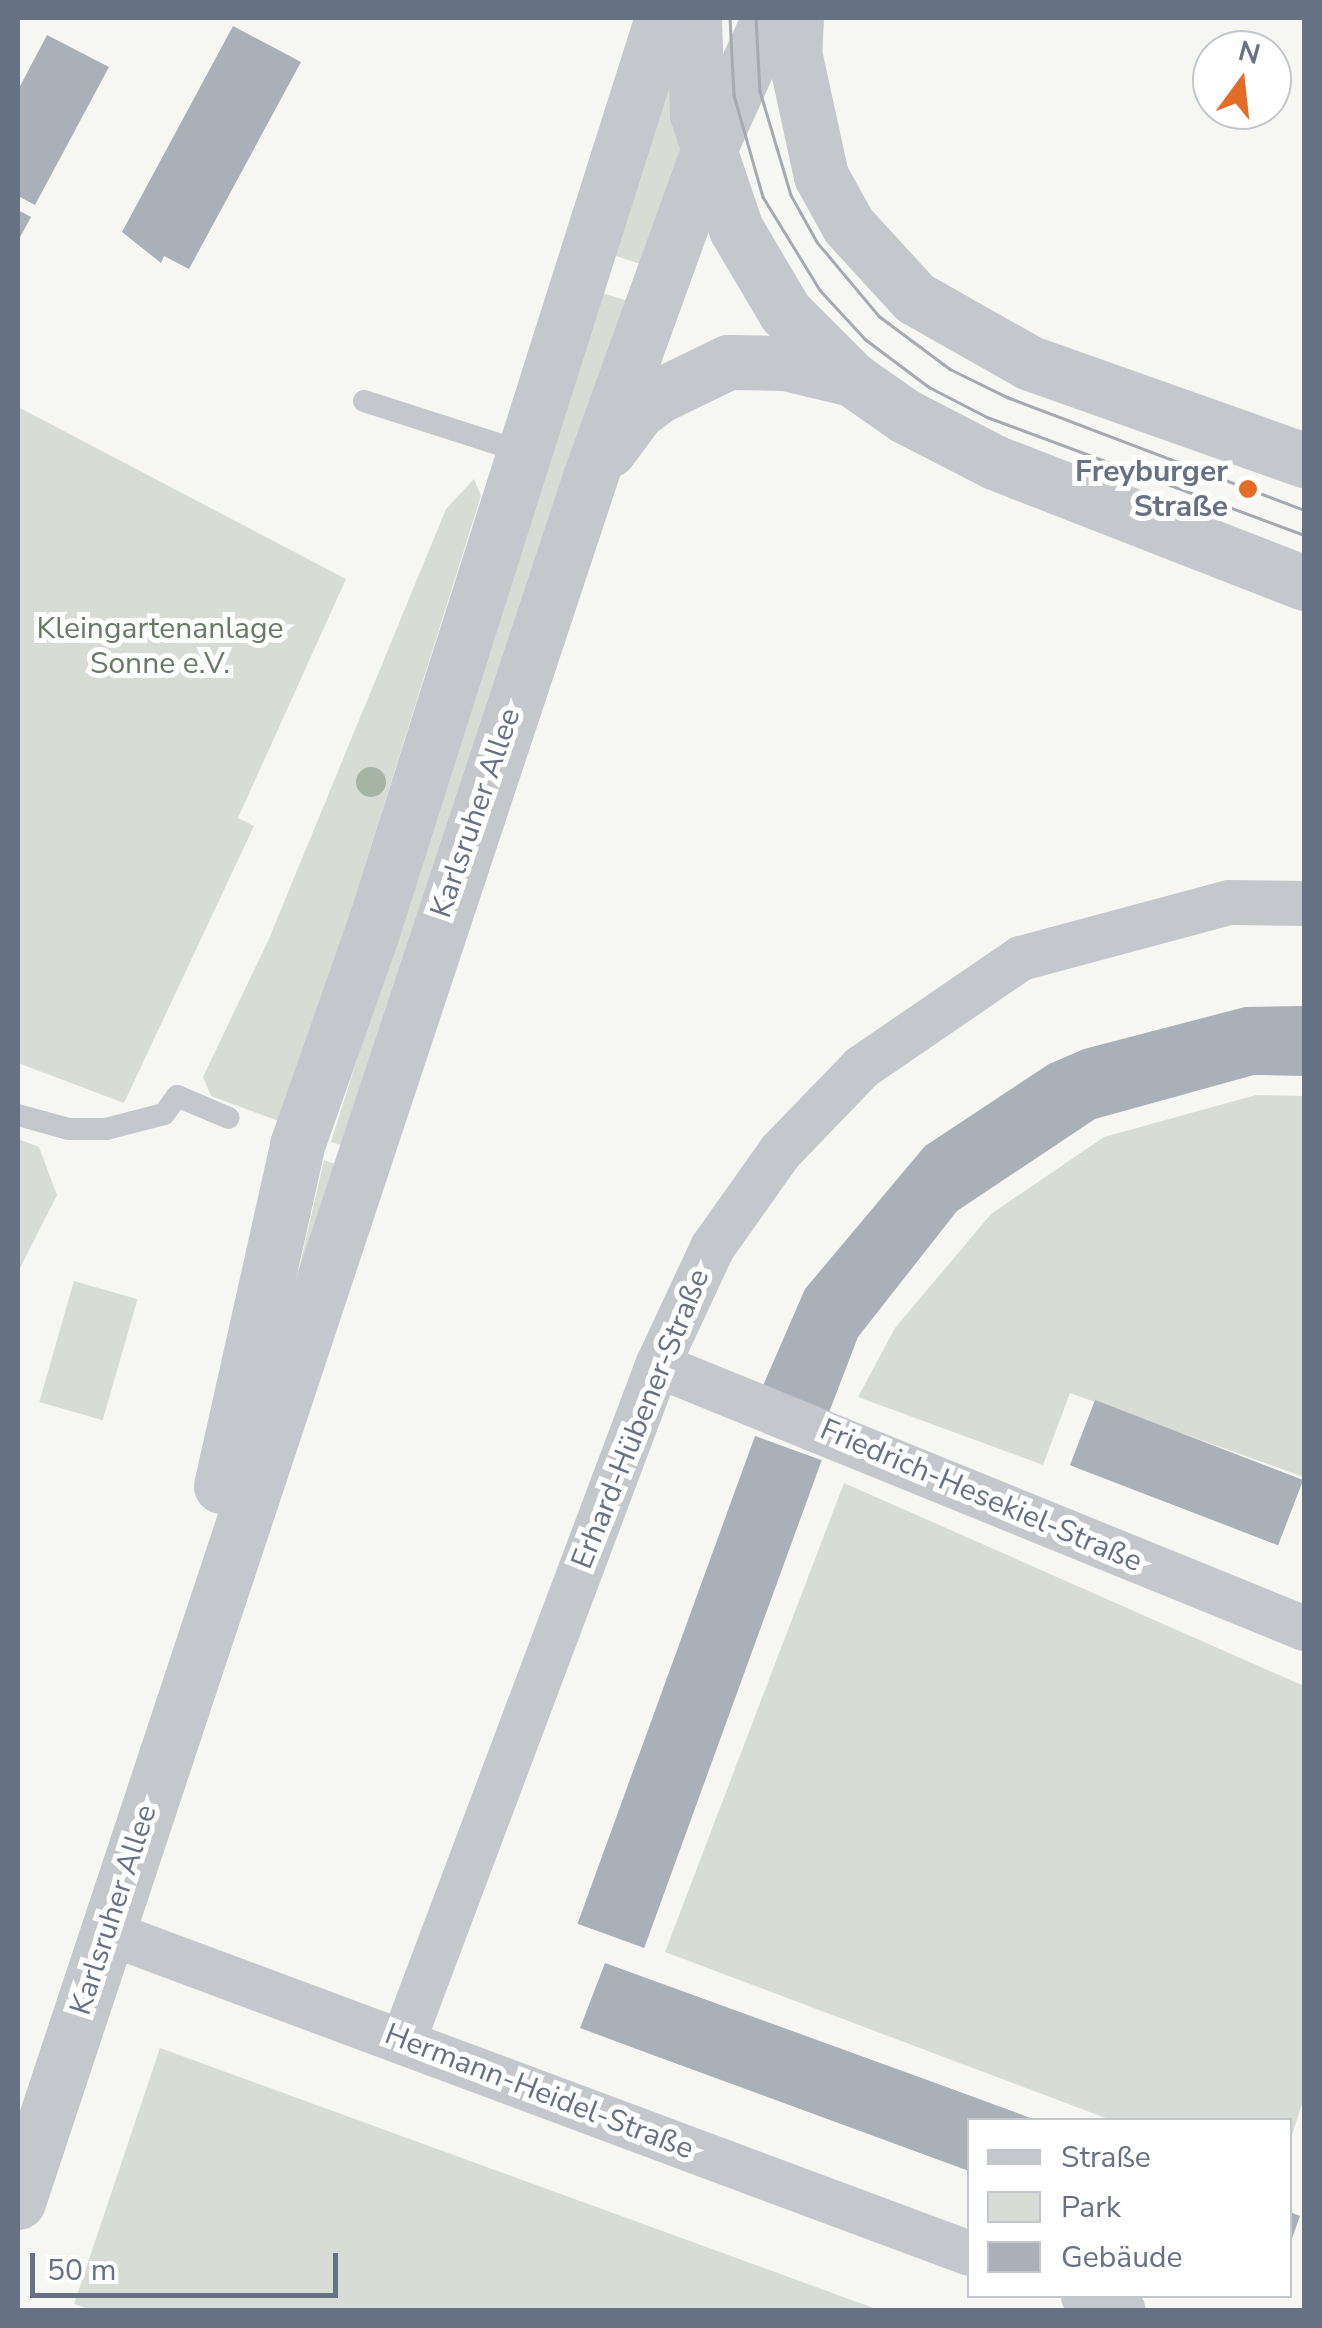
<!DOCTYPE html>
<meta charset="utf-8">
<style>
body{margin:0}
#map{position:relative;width:1322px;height:2328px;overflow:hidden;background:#f6f7f3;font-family:"Nunito Sans",sans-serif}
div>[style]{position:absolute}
.green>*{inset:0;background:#d7ddd4;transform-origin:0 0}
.building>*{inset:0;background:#aab0b8;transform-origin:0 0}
.service>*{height:22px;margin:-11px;padding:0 11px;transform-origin:11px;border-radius:11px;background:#c4c7cb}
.minor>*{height:45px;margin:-22.5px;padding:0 22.5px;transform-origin:22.5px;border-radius:22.5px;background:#c4c7cb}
.tertiary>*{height:55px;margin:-27.5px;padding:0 27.5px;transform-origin:27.5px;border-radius:27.5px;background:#c4c7cb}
.tram>*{height:2.5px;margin:-1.25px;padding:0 1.25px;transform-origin:1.25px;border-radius:1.25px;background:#a5a9b0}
.trees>*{width:30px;height:30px;margin:-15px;border-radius:50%;background:#a7b3a4}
.dots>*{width:28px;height:28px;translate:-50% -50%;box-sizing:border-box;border:5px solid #fff;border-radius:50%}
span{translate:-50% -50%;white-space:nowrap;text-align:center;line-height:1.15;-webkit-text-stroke:10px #fff;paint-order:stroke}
.poi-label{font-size:30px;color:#667284;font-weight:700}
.right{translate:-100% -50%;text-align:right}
.park-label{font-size:30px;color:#667b64}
.street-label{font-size:30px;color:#667284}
.frame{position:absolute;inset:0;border:20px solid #667284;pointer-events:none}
.legend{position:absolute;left:967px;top:2118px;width:325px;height:180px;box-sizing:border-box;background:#fff;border:2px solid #c2c7ce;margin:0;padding:12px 18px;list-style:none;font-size:30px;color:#667284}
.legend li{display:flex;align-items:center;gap:20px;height:50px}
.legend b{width:50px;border:2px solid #c2c7ce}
.north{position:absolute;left:1192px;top:30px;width:100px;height:100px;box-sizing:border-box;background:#fff;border:2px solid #c2c7ce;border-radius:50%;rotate:15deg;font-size:28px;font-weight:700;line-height:40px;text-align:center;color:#667284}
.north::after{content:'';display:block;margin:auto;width:35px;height:45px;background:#e26d27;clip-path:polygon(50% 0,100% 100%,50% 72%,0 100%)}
.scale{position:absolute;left:30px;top:2253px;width:308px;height:45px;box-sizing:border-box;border:5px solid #667284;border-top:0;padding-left:12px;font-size:30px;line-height:35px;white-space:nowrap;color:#667284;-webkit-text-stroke:8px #fff;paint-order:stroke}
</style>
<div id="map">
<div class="green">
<i style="clip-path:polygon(666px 74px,685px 162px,649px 267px,610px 254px)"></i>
<i style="clip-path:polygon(599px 292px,635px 303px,347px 1147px,331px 1142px)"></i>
<i style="clip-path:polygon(18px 407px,346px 579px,238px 818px,254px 826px,124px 1103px,18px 1063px)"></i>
<i style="clip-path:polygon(474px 479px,481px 496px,284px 1123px,211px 1096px,203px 1077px,268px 941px,446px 509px)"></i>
<i style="clip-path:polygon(1256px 1095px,1304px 1096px,1304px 1477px,1070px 1393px,1043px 1465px,858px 1397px,895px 1328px,991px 1214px,1104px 1137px)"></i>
<i style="clip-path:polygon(18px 1139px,39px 1147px,57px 1195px,18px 1272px)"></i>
<i style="clip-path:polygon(324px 1160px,341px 1166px,295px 1286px)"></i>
<i style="left:74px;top:1281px;width:66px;height:126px;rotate:16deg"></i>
<i style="clip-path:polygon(844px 1483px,1304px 1686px,1304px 2098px,1290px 2141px,1290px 2120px,1111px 2120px,665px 1952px)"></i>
<i style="clip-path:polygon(160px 2048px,879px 2310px,92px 2310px,74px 2304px)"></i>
</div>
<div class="building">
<i style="clip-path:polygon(233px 26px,301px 62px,189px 269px,164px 256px,161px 263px,122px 232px)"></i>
<i style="clip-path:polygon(47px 35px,109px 67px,35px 205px,18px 196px,18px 90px)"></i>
<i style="clip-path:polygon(18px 210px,31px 217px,18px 241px)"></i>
<i style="clip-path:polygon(1304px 1006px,1304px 1076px,1254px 1075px,1095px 1119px,957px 1211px,858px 1337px,828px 1415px,761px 1390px,805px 1289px,925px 1146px,1049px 1064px,1084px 1049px,1245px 1007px)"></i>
<i style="left:1095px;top:1400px;width:223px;height:70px;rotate:21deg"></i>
<i style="left:755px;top:1436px;width:71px;height:519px;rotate:20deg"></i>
<i style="clip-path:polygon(605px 1963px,952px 2089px,1036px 2120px,969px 2120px,969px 2171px,650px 2054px,580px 2028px)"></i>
<i style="clip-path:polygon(1290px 2212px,1300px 2216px,1290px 2244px)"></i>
</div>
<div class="service">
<i style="left:364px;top:401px;width:167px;rotate:17.8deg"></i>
<i style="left:18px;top:1115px;width:53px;rotate:15.4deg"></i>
<i style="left:69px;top:1129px;width:37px"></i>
<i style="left:106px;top:1129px;width:60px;rotate:-14.5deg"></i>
<i style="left:164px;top:1114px;width:22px;rotate:-54deg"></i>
<i style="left:177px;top:1096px;width:56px;rotate:22.9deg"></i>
</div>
<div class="minor">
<i style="left:657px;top:1365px;width:698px;rotate:22.12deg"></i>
<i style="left:107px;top:1932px;width:920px;rotate:20.42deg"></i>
<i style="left:403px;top:2040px;width:721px;rotate:-69.38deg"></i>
<i style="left:657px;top:1365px;width:130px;rotate:-65deg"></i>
<i style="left:712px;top:1247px;width:118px;rotate:-54.7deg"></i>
<i style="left:780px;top:1151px;width:117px;rotate:-46deg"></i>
<i style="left:861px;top:1067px;width:193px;rotate:-34.4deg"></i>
<i style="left:1020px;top:958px;width:216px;rotate:-15deg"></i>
<i style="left:1229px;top:902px;width:75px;rotate:0.8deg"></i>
<i style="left:1083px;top:2296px;width:42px;rotate:19.3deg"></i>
</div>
<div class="tertiary">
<i style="left:694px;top:18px;width:96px;rotate:88.2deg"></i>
<i style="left:697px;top:114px;width:121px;rotate:71.3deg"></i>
<i style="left:736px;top:229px;width:96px;rotate:59.4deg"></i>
<i style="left:785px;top:312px;width:95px;rotate:45deg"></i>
<i style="left:852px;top:379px;width:65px;rotate:34.9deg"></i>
<i style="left:905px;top:416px;width:100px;rotate:27.3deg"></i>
<i style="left:994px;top:462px;width:333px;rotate:21.3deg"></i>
<i style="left:796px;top:18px;width:34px;rotate:93deg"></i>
<i style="left:794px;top:52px;width:127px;rotate:77.7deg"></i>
<i style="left:821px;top:176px;width:56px;rotate:61.1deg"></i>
<i style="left:848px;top:225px;width:99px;rotate:47.5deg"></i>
<i style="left:915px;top:298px;width:132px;rotate:29.5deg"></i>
<i style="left:1030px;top:363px;width:291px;rotate:19.5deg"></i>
<i style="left:609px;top:450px;width:47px;rotate:-53.6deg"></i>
<i style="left:637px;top:412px;width:26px;rotate:-37deg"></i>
<i style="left:658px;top:396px;width:78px;rotate:-25.9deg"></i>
<i style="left:728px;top:362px;width:57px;rotate:1deg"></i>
<i style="left:785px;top:363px;width:69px;rotate:13.4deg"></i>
<i style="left:221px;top:1486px;width:349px;rotate:-77.4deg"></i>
<i style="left:297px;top:1145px;width:229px;rotate:-70.6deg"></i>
<i style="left:373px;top:929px;width:956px;rotate:-72.4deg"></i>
<i style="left:18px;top:2202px;width:1817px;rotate:-71.65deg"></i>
<i style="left:590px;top:477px;width:344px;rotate:-70.1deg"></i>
<i style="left:707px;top:154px;width:149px;rotate:-65.5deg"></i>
</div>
<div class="tram">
<i style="left:730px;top:18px;width:77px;rotate:87deg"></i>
<i style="left:734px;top:95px;width:106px;rotate:74.1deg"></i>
<i style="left:763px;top:197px;width:109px;rotate:58.5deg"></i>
<i style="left:820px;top:290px;width:67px;rotate:47.4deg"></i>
<i style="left:865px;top:339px;width:80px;rotate:36.9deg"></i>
<i style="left:929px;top:387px;width:65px;rotate:27.3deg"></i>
<i style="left:987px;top:417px;width:338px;rotate:20.4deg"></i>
<i style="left:756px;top:18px;width:73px;rotate:86.9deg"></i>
<i style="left:760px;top:91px;width:109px;rotate:73.4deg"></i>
<i style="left:791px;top:195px;width:54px;rotate:61deg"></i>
<i style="left:817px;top:242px;width:97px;rotate:50deg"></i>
<i style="left:879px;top:316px;width:89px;rotate:36.7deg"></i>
<i style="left:950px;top:369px;width:64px;rotate:26.2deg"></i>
<i style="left:1007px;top:397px;width:318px;rotate:20.8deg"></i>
</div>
<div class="trees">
<i style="left:371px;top:782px"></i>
</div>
<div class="dots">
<i style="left:1248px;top:489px;background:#e26d27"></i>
</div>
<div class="poi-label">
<span class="right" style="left:1228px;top:489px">Freyburger<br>Straße</span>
</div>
<div class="park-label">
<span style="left:160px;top:646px">Kleingartenanlage<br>Sonne e.V.</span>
</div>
<div class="street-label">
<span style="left:476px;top:813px;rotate:-71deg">Karlsruher Allee</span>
<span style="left:641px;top:1419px;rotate:-68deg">Erhard-Hübener-Straße</span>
<span style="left:981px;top:1496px;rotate:23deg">Friedrich-Hesekiel-Straße</span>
<span style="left:114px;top:1910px;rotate:-72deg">Karlsruher Allee</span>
<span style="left:539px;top:2092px;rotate:21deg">Hermann-Heidel-Straße</span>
</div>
<div class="frame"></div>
<ul class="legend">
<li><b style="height:12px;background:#c4c7cb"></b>Straße</li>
<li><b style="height:28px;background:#d7ddd4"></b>Park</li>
<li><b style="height:28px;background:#aab0b8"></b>Gebäude</li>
</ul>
<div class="north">N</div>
<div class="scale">50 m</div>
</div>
